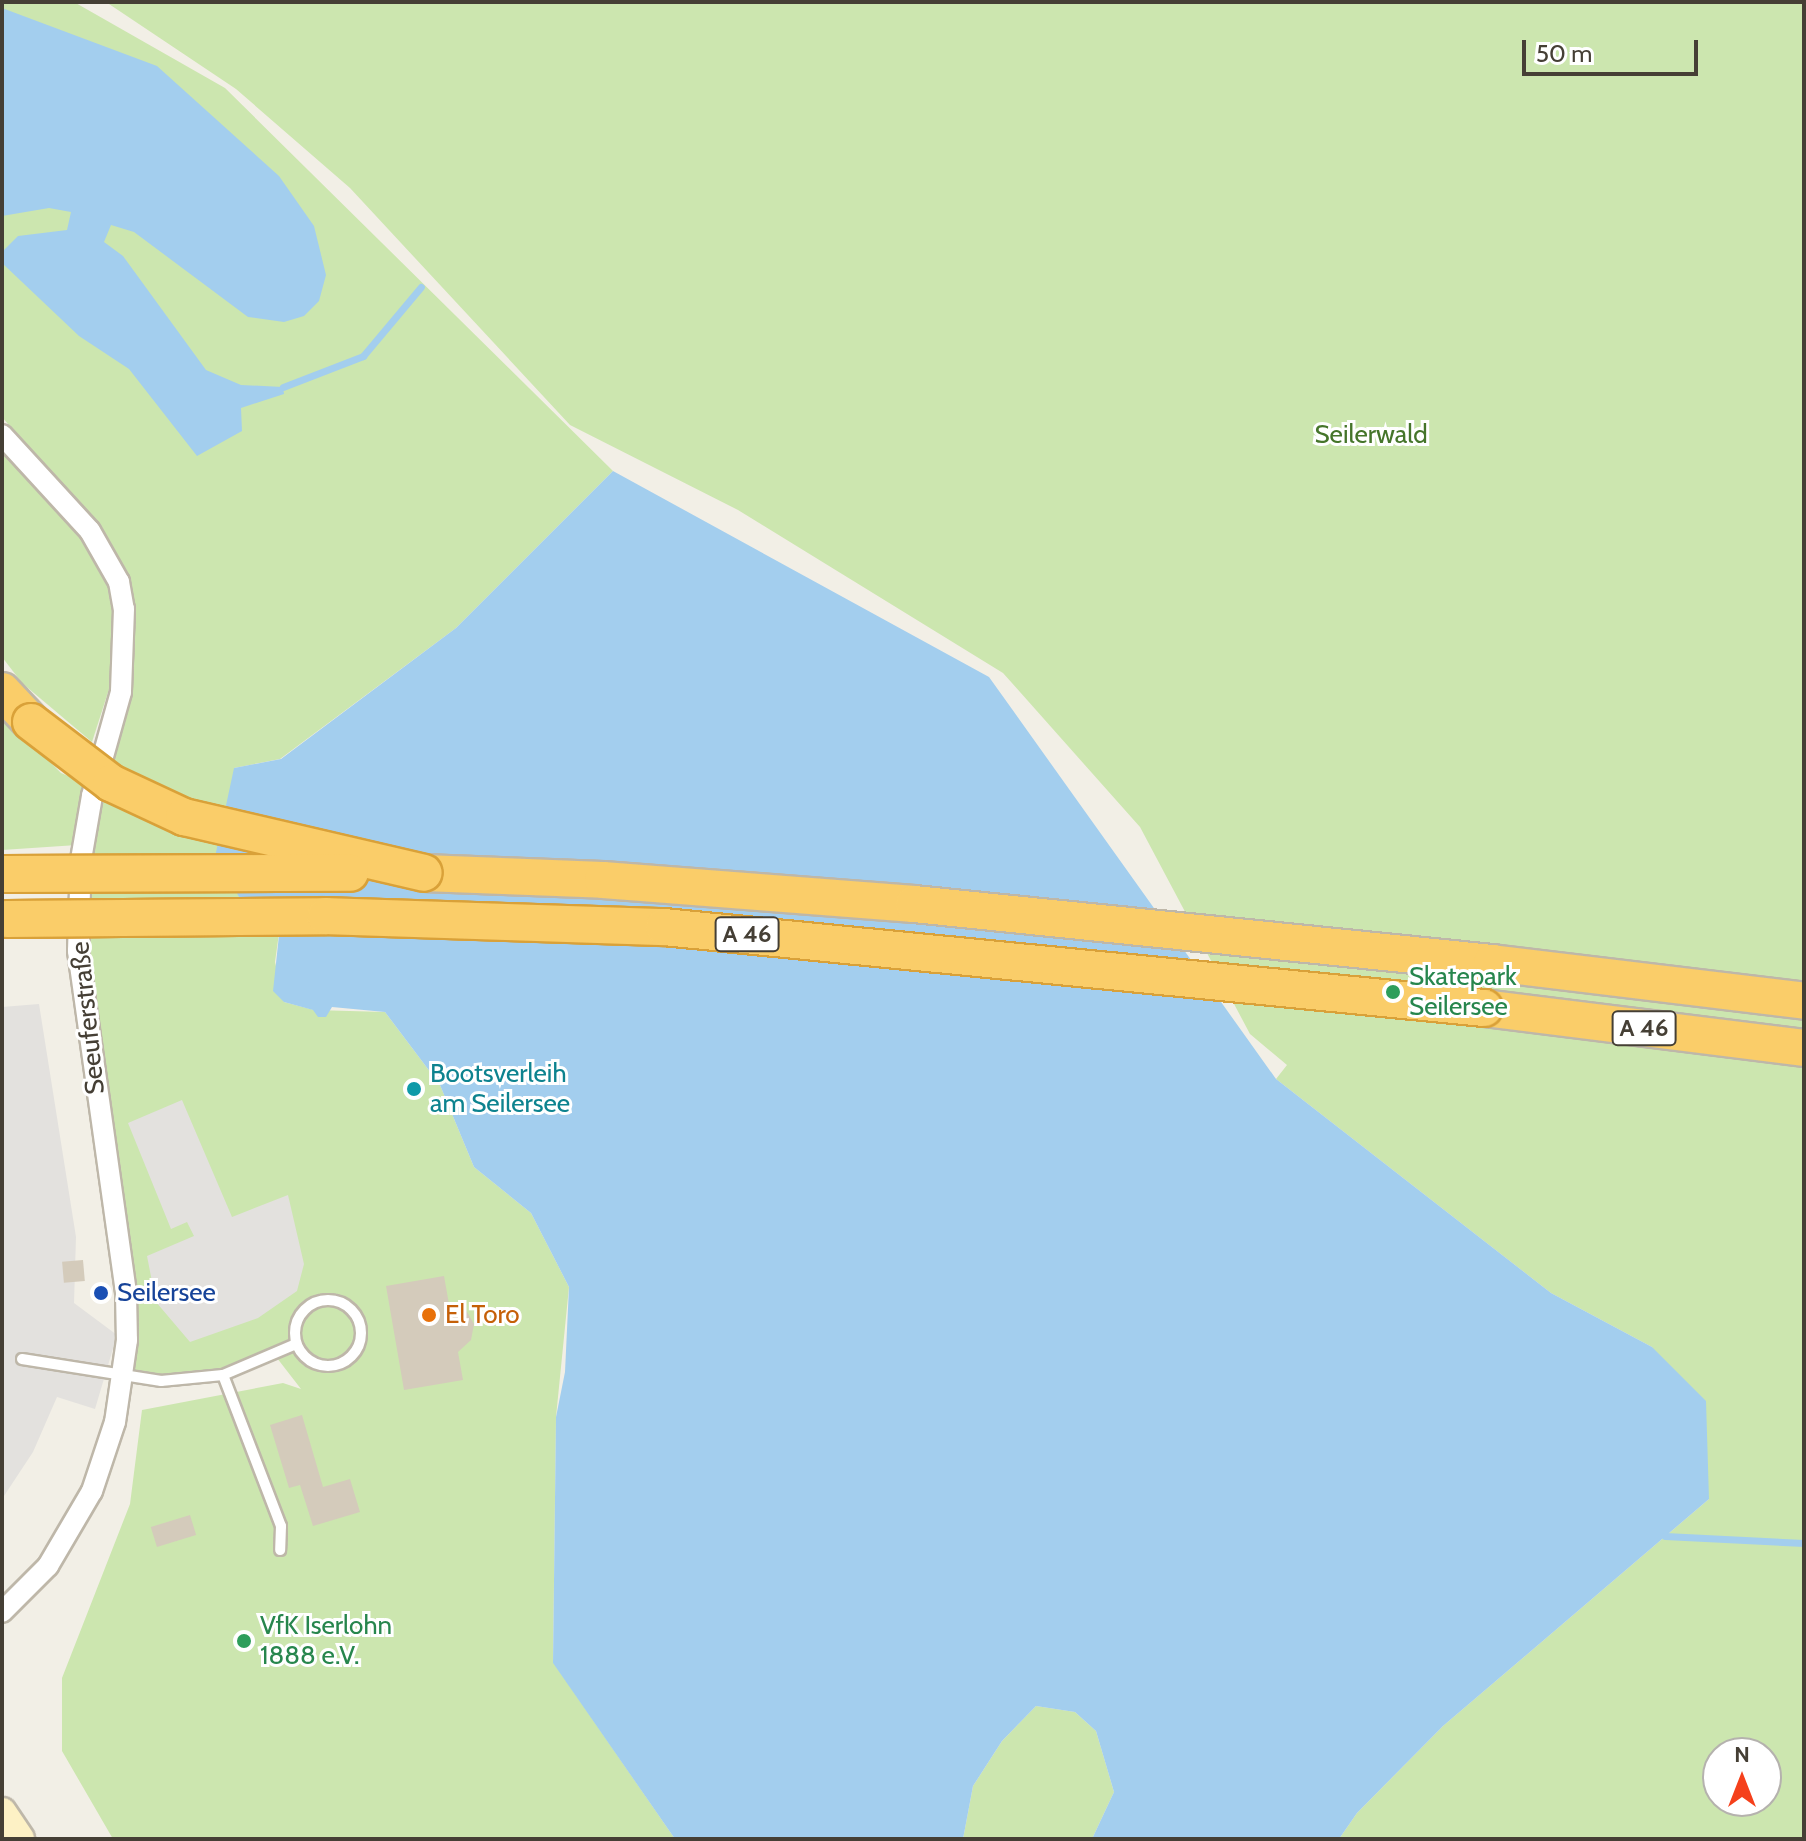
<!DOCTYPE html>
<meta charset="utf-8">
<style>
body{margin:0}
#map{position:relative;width:1806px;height:1841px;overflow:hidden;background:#f2efe6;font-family:Cabin,sans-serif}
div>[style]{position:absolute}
.green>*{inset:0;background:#cce6af}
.parking>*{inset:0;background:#e3e1de}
.water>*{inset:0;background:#a3ceee}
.stream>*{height:7px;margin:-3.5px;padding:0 3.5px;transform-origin:3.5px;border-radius:3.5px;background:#a3ceee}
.building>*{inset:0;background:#d4cbbb;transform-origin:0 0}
.roads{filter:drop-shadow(2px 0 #beb7a9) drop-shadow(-2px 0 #beb7a9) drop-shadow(0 2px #beb7a9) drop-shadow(0 -2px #beb7a9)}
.service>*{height:10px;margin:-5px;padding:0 5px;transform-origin:5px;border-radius:5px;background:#fff}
.service>.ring{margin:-5px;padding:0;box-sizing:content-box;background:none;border:10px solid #fff;border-radius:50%}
.minor>*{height:20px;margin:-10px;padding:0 10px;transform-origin:10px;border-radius:10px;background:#fff}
.secondary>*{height:28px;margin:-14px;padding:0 14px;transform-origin:14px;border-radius:14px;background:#fdf1c5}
.motorway>*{height:36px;margin:-18px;padding:0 18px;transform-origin:18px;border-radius:18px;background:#facd69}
.bridges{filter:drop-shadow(2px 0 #d9a139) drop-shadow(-2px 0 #d9a139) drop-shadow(0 2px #d9a139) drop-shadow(0 -2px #d9a139)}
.motorway-bridge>*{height:36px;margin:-18px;padding:0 18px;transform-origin:18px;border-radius:18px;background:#facd69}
.dots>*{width:22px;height:22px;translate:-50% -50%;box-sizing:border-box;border:4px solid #fff;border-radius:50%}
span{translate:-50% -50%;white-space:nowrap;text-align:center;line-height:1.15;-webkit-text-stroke:6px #fff;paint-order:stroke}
.shield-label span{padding:2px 6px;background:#fff;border:2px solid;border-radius:6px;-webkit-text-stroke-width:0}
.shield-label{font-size:24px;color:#453f35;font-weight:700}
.park-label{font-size:26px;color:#45752a}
.leisure-label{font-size:26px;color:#27864d}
.left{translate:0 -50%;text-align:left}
.street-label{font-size:26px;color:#453f35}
.culture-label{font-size:26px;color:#0d838f}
.transit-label{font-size:26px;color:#164399}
.food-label{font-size:26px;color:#c56008}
.frame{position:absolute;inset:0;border:4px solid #453f35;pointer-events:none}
.north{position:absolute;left:1702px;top:1737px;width:80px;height:80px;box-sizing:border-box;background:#fff;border:2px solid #b5b2ae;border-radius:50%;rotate:0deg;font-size:22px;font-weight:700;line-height:32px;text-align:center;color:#453f35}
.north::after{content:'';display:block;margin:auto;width:28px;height:36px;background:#f5401b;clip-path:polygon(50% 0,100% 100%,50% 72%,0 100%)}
.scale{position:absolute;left:1522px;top:40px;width:176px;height:36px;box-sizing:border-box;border:4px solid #453f35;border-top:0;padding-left:10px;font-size:24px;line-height:28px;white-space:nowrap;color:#453f35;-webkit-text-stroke:6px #fff;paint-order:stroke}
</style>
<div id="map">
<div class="green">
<i style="clip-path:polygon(2px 2px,74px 2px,225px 88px,613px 471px,456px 628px,280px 759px,234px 768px,280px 926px,275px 962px,284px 1002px,314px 1010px,385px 1012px,440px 1085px,474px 1167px,531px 1213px,569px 1287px,556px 1417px,553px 1662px,675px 1839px,113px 1839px,62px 1751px,62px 1678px,130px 1504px,142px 1410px,283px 1383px,301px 1389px,270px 1349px,226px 1370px,129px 1377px,85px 1009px,86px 864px,131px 638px,99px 531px,2px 417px)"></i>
<i style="clip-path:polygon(evenodd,106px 2px,1804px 2px,1804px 1839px,1339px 1839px,1357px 1813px,1443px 1726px,1709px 1499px,1652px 1347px,1551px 1293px,1276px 1079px,1287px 1065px,1250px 1034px,1140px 827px,1003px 673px,738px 510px,570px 425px,350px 188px,236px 89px,106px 2px,1718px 1753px,1766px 1753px,1766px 1801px,1718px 1801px,1718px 1753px)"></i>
<i style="clip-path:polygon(2px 448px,81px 534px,107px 583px,115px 629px,111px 683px,92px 742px,22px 683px,2px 657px)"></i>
<i style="clip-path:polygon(2px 713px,61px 773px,88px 784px,77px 845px,2px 850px)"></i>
<i style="clip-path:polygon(1036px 1706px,1075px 1712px,1096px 1731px,1114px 1792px,1092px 1839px,963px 1839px,973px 1786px,1002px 1741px)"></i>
</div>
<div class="parking">
<i style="clip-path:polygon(39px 1004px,76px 1237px,74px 1303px,117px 1335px,95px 1409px,57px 1397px,33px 1452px,2px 1499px,2px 1007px)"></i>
<i style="clip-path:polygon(182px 1100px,232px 1217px,288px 1195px,304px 1264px,297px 1291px,258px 1318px,190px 1342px,156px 1302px,147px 1256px,194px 1236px,187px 1222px,171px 1229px,128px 1123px)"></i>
</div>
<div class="water">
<i style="clip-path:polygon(2px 8px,157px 66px,279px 176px,314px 226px,326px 275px,319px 301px,304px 316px,284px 322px,248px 317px,134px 232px,111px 225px,104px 242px,123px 256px,206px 370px,241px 385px,283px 387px,284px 394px,241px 408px,242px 431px,197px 456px,129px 369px,79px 336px,2px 263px,2px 252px,18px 236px,67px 230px,71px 212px,49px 208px,2px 216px)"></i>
<i style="clip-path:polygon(613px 471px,989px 677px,1276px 1079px,1551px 1293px,1652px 1347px,1706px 1401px,1709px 1499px,1443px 1726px,1357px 1813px,1339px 1839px,1092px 1839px,1114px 1792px,1096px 1731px,1075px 1712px,1036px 1706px,1002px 1741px,973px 1786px,963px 1839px,675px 1839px,553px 1663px,556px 1417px,565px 1372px,569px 1287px,531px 1213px,474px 1167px,440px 1085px,385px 1012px,332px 1007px,326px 1017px,318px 1017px,313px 1010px,284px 1002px,273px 991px,280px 926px,241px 900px,215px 857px,234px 768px,281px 759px,456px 628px)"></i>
</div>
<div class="stream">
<i style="left:283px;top:387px;width:86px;rotate:-21.2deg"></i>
<i style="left:363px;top:356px;width:90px;rotate:-50deg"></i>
<i style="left:1665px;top:1536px;width:139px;rotate:2.9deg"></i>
</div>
<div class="building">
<i style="left:83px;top:1260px;width:21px;height:21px;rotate:85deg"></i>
<i style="clip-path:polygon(444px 1276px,449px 1304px,466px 1310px,474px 1324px,471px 1340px,458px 1352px,463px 1380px,404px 1390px,386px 1286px)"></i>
<i style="clip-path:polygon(302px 1415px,323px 1487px,350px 1479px,360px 1512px,313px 1526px,300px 1485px,289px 1488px,270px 1425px)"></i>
<i style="left:190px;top:1515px;width:21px;height:41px;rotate:73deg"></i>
</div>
<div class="roads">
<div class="service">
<i class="ring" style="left:295px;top:1300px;width:56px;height:56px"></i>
<i style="left:22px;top:1359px;width:141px;rotate:9deg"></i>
<i style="left:161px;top:1381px;width:62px;rotate:-5.5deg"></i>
<i style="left:223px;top:1375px;width:79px;rotate:-23deg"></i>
<i style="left:223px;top:1375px;width:162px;rotate:69deg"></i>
<i style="left:281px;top:1526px;width:24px;rotate:92deg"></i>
</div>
<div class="minor">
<i style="left:2px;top:435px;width:130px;rotate:47.5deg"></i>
<i style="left:90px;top:531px;width:59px;rotate:60.4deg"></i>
<i style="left:119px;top:582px;width:27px;rotate:80deg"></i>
<i style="left:124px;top:609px;width:83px;rotate:92.1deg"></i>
<i style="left:121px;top:692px;width:108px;rotate:105.6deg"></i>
<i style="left:92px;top:796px;width:65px;rotate:99.8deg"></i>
<i style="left:81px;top:860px;width:91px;rotate:91.9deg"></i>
<i style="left:78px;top:951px;width:346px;rotate:82deg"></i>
<i style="left:126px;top:1294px;width:46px;rotate:88.8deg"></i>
<i style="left:127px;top:1340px;width:83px;rotate:98.3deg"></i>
<i style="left:115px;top:1422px;width:73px;rotate:108.4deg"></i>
<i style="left:92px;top:1491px;width:87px;rotate:120.4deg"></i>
<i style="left:48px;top:1566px;width:65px;rotate:135deg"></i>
</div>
<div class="secondary">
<i style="left:2px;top:1812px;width:32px;rotate:56deg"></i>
</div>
<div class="motorway">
<i style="left:2px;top:691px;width:42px;rotate:46.9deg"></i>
<i style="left:424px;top:873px;width:179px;rotate:2.2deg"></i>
<i style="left:603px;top:880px;width:312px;rotate:4.4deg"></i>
<i style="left:914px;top:904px;width:581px;rotate:5.83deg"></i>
<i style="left:1492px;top:963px;width:314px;rotate:6.9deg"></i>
<i style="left:1484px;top:1008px;width:322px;rotate:7.1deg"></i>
</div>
</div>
<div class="bridges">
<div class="motorway-bridge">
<i style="left:31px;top:722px;width:101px;rotate:37.3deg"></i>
<i style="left:111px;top:783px;width:81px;rotate:25deg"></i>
<i style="left:184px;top:817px;width:246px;rotate:13.1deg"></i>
<i style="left:4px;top:874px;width:346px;rotate:-0.2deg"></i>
<i style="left:7px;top:919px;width:319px;rotate:-0.5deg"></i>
<i style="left:326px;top:916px;width:338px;rotate:1.9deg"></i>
<i style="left:664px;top:927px;width:824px;rotate:5.64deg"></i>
</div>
</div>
<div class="dots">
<i style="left:1393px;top:992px;background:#2e9e5b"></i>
<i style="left:414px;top:1089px;background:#0f9aa8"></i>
<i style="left:101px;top:1293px;background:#1a4fb4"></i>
<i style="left:429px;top:1315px;background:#e8710a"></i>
<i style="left:244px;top:1641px;background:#2e9e5b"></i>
</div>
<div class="shield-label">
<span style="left:747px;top:934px">A 46</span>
<span style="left:1644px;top:1028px">A 46</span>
</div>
<div class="park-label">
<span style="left:1371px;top:435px">Seilerwald</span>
</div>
<div class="leisure-label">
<span class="left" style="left:1409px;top:992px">Skatepark<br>Seilersee</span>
<span class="left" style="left:260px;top:1641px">VfK Iserlohn<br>1888 e.V.</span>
</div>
<div class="street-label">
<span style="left:88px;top:1018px;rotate:-96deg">Seeuferstraße</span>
</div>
<div class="culture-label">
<span class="left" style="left:430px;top:1089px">Bootsverleih<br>am Seilersee</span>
</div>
<div class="transit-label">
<span class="left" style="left:117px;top:1293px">Seilersee</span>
</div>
<div class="food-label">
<span class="left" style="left:445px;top:1315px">El Toro</span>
</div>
<div class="frame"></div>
<div class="north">N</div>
<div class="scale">50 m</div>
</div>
